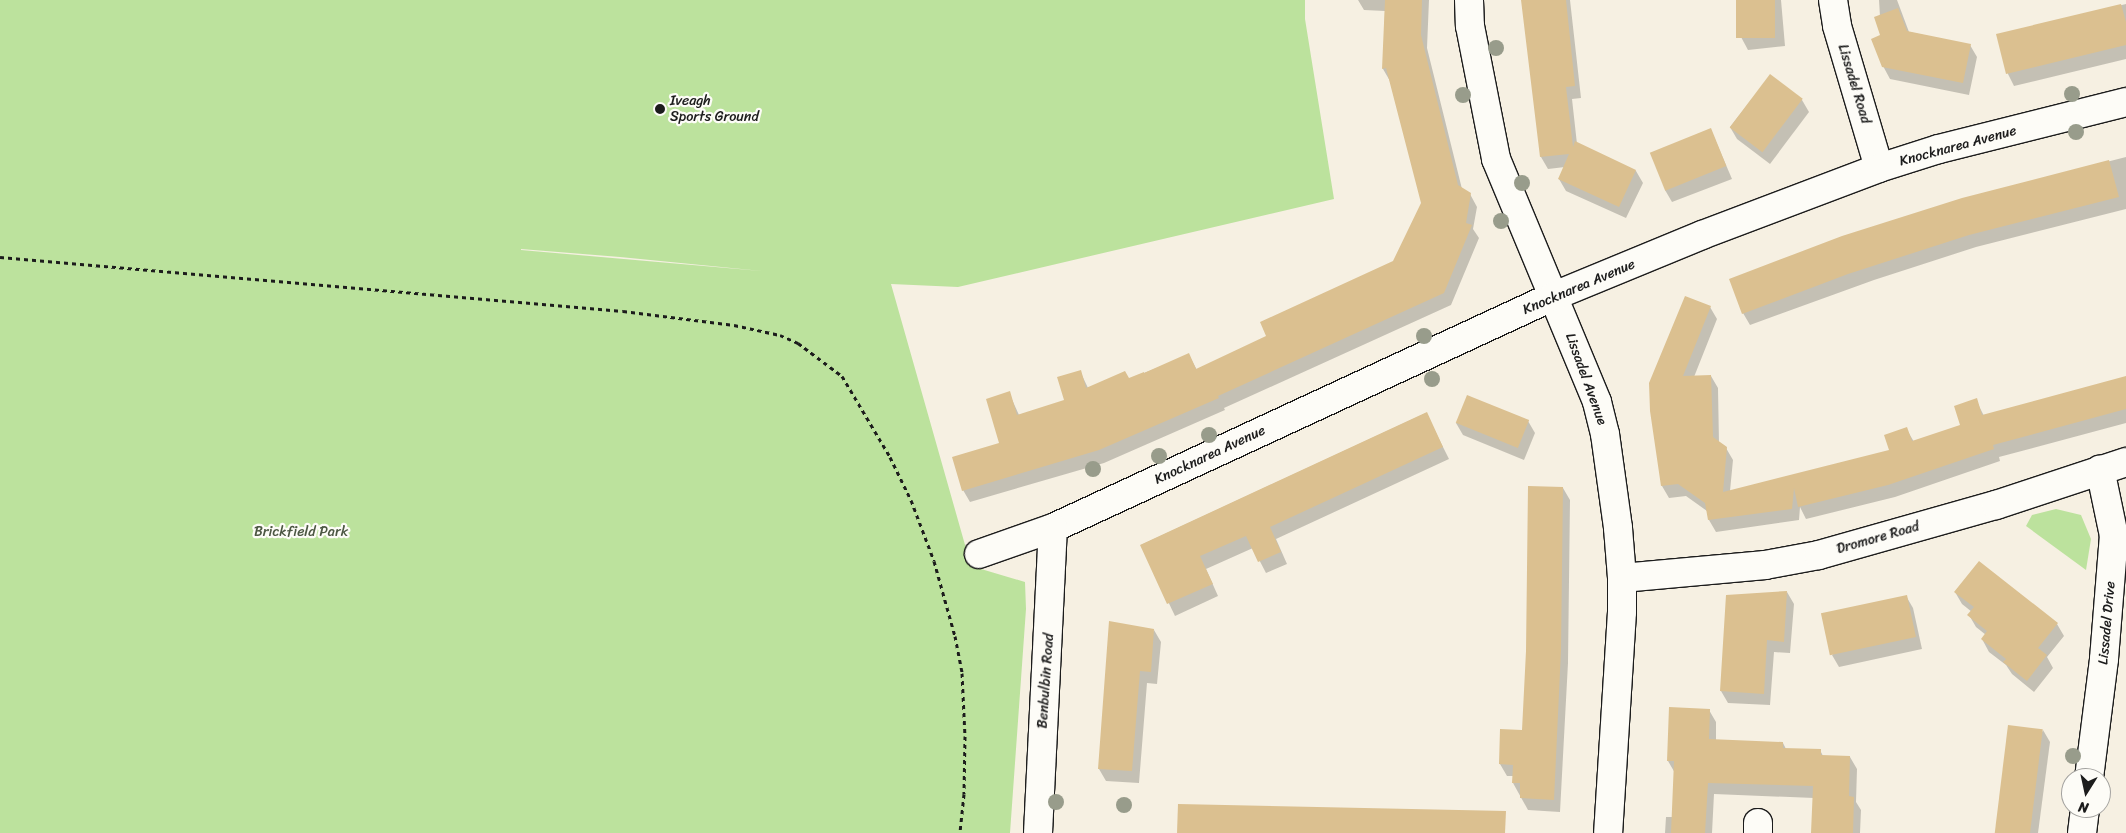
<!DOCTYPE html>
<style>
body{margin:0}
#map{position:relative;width:2126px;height:833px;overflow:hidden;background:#f6f0e2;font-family:Sriracha,sans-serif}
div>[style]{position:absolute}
.green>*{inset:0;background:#bce29d}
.shadow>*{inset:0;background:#0003}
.building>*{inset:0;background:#dbc090;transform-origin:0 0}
.path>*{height:3px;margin-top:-1.5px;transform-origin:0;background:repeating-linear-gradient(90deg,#1c1c1c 0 4px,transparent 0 8px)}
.roads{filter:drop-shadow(1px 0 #1c1c1c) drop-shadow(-1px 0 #1c1c1c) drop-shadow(0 1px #1c1c1c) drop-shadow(0 -1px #1c1c1c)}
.minor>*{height:28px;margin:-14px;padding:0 14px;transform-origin:14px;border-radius:14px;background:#fdfcf7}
.trees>*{width:16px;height:16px;margin:-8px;border-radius:50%;background:#989c8b}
.dots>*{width:14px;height:14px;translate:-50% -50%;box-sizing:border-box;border:2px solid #fdfcf7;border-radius:50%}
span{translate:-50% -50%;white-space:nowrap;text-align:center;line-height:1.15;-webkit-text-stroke:4.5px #fdfcf7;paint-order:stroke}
.street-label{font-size:14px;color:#1c1c1c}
.poi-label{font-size:14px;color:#1c1c1c}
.left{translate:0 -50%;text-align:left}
.park-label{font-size:14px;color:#4c5743}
.north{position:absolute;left:2061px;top:768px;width:50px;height:50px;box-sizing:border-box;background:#fdfcf7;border:1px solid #a3a29f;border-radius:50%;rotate:190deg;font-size:14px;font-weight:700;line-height:20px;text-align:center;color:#1c1c1c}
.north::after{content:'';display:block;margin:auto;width:18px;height:22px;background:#1c1c1c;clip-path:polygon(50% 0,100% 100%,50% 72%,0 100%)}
</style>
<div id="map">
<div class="green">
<i style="clip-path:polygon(evenodd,0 0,1305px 0,1305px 19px,1334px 199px,958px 287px,891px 284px,971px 566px,1025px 582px,1026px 609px,1010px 833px,0 833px,0 0,521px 249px,620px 257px,772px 272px,521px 250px,521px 249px)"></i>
<i style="clip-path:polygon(2056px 509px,2081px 515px,2091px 539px,2086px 570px,2026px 526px,2032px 515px)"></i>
</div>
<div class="shadow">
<i style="clip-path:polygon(1358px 0,1429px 0,1427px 48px,1462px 189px,1470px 194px,1477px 207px,1473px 229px,1479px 238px,1451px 305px,1224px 408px,1225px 410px,1104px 463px,970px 502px,963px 490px,1001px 444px,1009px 393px,1019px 415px,1065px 401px,1080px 371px,1088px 388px,1129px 379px,1189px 355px,1197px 370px,1268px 337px,1394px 262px,1422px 203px,1390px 81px,1383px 69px,1385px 11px,1364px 10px)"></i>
<i style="clip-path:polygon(1523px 0,1570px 0,1581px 98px,1572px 99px,1577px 144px,1636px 171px,1643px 183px,1626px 218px,1566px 191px,1559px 179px,1565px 167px,1548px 169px,1541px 157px)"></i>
<i style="clip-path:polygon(1737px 0,1781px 0,1785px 46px,1748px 50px,1741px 37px)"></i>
<i style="clip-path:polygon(1879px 0,1897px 0,1909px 32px,1970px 45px,1977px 57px,1969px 95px,1890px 79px,1883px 66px)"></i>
<i style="clip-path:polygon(2126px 4px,2126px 59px,2014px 86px,2008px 74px,1998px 35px)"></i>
<i style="clip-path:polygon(1770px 76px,1802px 100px,1809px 112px,1770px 164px,1737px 139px,1730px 127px)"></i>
<i style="clip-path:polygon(1711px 130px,1732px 179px,1672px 202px,1665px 190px)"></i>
<i style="clip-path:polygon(2126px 157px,2126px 209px,1976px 247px,1874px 280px,1750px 325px,1743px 313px,1962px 199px)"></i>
<i style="clip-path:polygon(1710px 307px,1717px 319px,1694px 377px,1711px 376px,1718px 388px,1719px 443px,1726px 448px,1733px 460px,1730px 491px,1891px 451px,1906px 428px,1914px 442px,1962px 425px,1976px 400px,1984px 416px,2126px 377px,2126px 423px,1999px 457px,2000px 461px,1895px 497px,1806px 519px,1800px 507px,1799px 520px,1716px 532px,1709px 520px,1707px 511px,1686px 496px,1669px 498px,1662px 486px,1651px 411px)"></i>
<i style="clip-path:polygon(1426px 413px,1449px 459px,1276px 539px,1287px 564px,1266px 573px,1253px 548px,1206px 569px,1218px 596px,1175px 616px,1141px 545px)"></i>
<i style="clip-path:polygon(1528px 421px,1535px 433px,1524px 460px,1463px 435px,1456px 423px)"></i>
<i style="clip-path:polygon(1563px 488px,1570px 500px,1568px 663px,1560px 812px,1528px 810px,1513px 783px,1514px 776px,1507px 776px,1500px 764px,1523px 731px)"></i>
<i style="clip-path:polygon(1787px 592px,1794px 604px,1790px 653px,1774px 652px,1770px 705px,1728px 703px,1721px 691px)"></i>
<i style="clip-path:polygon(1955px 592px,2057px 624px,2064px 636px,2047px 657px,2053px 668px,2034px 692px,2012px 674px,2006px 665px,1989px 652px,1982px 639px,1986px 635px,1976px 627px,1969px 615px,1972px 612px,1962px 604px)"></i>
<i style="clip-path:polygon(1906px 596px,1913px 608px,1922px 649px,1839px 667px,1832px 655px)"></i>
<i style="clip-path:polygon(1154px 630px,1161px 642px,1157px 684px,1147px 683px,1139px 783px,1106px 781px,1099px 769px)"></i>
<i style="clip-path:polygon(1709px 710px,1716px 722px,1716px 741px,1783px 743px,1786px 749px,1820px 750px,1823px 756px,1850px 757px,1857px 769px,1856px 802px,1861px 810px,1860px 833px,1812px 833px,1814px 798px,1714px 794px,1712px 833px,1665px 833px,1666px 817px,1673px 817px,1675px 773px,1668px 761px)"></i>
<i style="clip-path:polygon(2043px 730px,2050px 742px,2038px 833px,1998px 833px)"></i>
</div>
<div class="building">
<i style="clip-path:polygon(1385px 0,1422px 0,1421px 35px,1458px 185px,1471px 193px,1466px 223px,1472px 225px,1444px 293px,1218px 396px,1219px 398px,1099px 450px,962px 491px,952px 457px,999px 443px,986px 399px,1010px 391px,1017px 415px,1064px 400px,1057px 377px,1081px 370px,1086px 388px,1125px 371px,1129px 378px,1144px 372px,1144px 373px,1189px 353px,1196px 369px,1266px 336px,1260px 322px,1393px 261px,1421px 203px,1386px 68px,1382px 69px)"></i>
<i style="clip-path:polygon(1521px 0,1566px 0,1575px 86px,1566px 87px,1573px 147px,1575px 141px,1636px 170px,1619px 207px,1558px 179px,1569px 154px,1540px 157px)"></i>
<i style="left:1736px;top:0;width:39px;height:38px"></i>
<i style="clip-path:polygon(2121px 4px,2126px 22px,2126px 45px,2006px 74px,1996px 34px)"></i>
<i style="clip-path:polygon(1898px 8px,1907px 31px,1971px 44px,1963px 83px,1882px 67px,1871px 39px,1880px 35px,1874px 17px)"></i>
<i style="left:1770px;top:74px;width:41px;height:67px;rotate:37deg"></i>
<i style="left:1711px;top:128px;width:41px;height:66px;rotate:68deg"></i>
<i style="clip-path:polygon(2109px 160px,2119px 197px,1969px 235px,1848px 274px,1742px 314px,1729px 279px,1842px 236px,1962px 198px)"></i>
<i style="clip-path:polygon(1685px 296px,1711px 306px,1683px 376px,1711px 375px,1713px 437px,1727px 447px,1723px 492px,1889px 450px,1884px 435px,1907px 427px,1912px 441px,1960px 425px,1954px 406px,1977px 398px,1982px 415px,2126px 376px,2126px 409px,1993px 445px,1994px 449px,1888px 485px,1798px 507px,1794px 488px,1792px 509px,1708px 520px,1705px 503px,1678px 484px,1661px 486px,1650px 411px,1649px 383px)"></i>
<i style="left:1467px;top:395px;width:67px;height:30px;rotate:22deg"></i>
<i style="clip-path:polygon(1427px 412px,1443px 447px,1270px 527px,1281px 552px,1258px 562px,1246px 536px,1200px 556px,1213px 584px,1167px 604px,1140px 545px)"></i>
<i style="clip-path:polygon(1528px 486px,1563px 487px,1561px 650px,1554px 800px,1520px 798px,1520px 783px,1512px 783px,1513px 765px,1499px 764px,1500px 729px,1522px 730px,1526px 651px)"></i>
<i style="clip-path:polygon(1979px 561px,2058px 623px,2038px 648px,2047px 655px,2027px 681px,2003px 662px,2006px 659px,1981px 639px,1987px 631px,1967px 615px,1974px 607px,1954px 592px)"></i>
<i style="clip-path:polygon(1787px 591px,1784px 642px,1767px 640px,1764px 694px,1720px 691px,1726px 595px)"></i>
<i style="left:1907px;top:595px;width:43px;height:88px;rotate:78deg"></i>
<i style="clip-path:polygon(1109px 621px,1154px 629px,1151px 672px,1140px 671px,1132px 771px,1098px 769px)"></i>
<i style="clip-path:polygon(1669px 707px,1710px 709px,1709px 739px,1783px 742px,1783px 748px,1821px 749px,1821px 755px,1850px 756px,1849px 796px,1854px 797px,1853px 833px,1811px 833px,1813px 786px,1708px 783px,1705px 833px,1671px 833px,1674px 761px,1667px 761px)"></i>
<i style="left:2008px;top:725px;width:35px;height:109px;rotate:7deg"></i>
<i style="clip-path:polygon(1178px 804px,1506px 811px,1505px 833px,1177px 833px)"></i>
</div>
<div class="path">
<i style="left:0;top:257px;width:625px;rotate:4.95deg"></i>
<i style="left:623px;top:311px;width:112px;rotate:7.2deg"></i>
<i style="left:734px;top:325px;width:47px;rotate:12.3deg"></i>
<i style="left:780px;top:335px;width:20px;rotate:24deg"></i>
<i style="left:798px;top:343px;width:55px;rotate:36.9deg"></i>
<i style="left:842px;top:376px;width:94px;rotate:59.3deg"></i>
<i style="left:890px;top:457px;width:48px;rotate:64deg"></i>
<i style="left:911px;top:500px;width:65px;rotate:69.3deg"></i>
<i style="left:934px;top:561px;width:78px;rotate:74.4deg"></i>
<i style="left:955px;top:636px;width:38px;rotate:79deg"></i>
<i style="left:962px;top:673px;width:63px;rotate:87.3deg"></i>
<i style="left:965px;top:736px;width:58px;rotate:91deg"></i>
<i style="left:964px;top:794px;width:39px;rotate:96deg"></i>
</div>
<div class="roads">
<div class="minor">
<i style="left:1469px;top:0;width:26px;rotate:88deg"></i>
<i style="left:1470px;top:26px;width:136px;rotate:78.9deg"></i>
<i style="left:1496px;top:159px;width:263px;rotate:67.4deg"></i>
<i style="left:1597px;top:402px;width:33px;rotate:76deg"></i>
<i style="left:1605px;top:434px;width:95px;rotate:82.1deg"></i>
<i style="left:1618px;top:528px;width:50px;rotate:85.4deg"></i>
<i style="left:1622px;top:578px;width:34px;rotate:90deg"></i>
<i style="left:1622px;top:612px;width:221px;rotate:93.6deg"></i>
<i style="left:1833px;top:0;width:26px;rotate:81deg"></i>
<i style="left:1837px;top:26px;width:148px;rotate:73.5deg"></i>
<i style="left:979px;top:554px;width:78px;rotate:-19.4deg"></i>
<i style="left:1053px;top:528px;width:552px;rotate:-24.85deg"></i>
<i style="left:1554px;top:296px;width:160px;rotate:-22.4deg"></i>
<i style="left:1702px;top:235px;width:189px;rotate:-20.7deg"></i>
<i style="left:1879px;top:168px;width:63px;rotate:-17.6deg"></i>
<i style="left:1939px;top:149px;width:193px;rotate:-14.1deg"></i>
<i style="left:1622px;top:578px;width:144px;rotate:-5.2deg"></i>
<i style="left:1765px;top:565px;width:55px;rotate:-10.5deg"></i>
<i style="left:1819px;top:555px;width:184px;rotate:-15.8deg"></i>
<i style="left:1996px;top:505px;width:137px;rotate:-18.3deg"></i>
<i style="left:2089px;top:778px;width:120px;rotate:-82.8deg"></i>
<i style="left:2104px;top:659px;width:123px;rotate:-85.4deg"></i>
<i style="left:2114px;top:536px;width:68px;rotate:-101.8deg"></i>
<i style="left:1038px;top:833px;width:305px;rotate:-87.2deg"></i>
<i style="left:1758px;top:833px;width:10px;rotate:-90deg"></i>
<i style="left:2082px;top:833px;width:25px;rotate:-83deg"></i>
</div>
</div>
<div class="trees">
<i style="left:1496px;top:48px"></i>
<i style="left:2072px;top:94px"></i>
<i style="left:1463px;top:95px"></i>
<i style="left:2076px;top:132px"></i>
<i style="left:1522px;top:183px"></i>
<i style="left:1501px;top:221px"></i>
<i style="left:1424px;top:336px"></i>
<i style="left:1432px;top:379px"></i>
<i style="left:1209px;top:435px"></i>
<i style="left:1159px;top:456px"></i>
<i style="left:1093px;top:469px"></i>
<i style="left:2073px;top:756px"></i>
<i style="left:1056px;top:802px"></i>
<i style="left:1124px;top:805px"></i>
</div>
<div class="dots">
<i style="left:660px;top:109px;background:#1c1c1c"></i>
</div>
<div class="street-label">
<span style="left:1854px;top:84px;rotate:73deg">Lissadel Road</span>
<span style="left:1958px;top:146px;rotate:-15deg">Knocknarea Avenue</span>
<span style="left:1579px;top:287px;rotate:-23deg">Knocknarea Avenue</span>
<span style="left:1586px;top:379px;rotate:70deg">Lissadel Avenue</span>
<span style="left:1210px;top:455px;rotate:-25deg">Knocknarea Avenue</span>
<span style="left:1878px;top:538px;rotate:-16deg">Dromore Road</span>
<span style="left:2107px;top:623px;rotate:-85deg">Lissadel Drive</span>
<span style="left:1046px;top:681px;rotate:-86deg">Benbulbin Road</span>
</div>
<div class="poi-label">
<span class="left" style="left:670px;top:109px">Iveagh<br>Sports Ground</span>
</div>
<div class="park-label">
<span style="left:301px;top:532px">Brickfield Park</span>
</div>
<div class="north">N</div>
</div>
